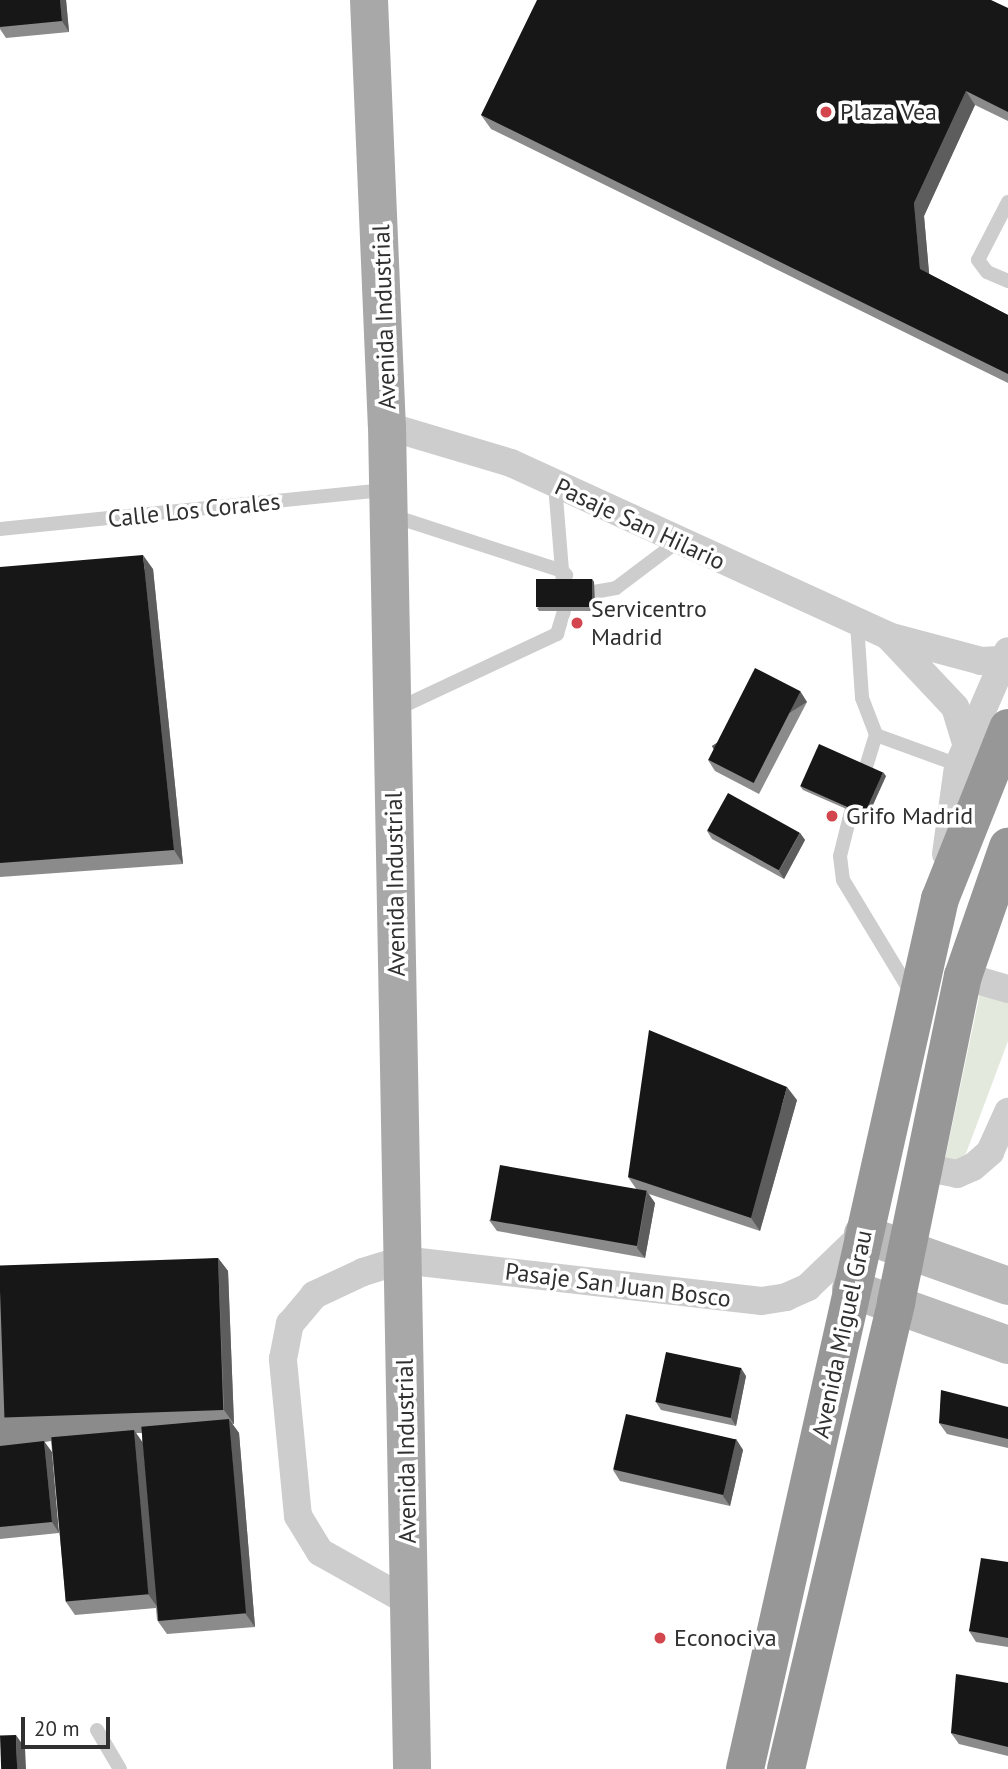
<!DOCTYPE html>
<style>
body{margin:0}
#map{position:relative;width:1008px;height:1769px;overflow:hidden;background:#fff;font-family:"PT Sans",sans-serif}
div>[style]{position:absolute}
.green>*{inset:0;background:#e3e9dd}
.lane>*{height:14px;margin:-7px;padding:0 7px;transform-origin:7px;border-radius:7px;background:#cdcdcd}
.street>*{height:28px;margin:-14px;padding:0 14px;transform-origin:14px;border-radius:14px;background:#cdcdcd}
.secondary>*{height:38px;margin:-19px;padding:0 19px;transform-origin:19px;border-radius:19px;background:#bababa}
.primary>*{height:38px;margin:-19px;padding:0 19px;transform-origin:19px;border-radius:19px;background:#a8a8a8}
.highway>*{height:38px;margin:-19px;padding:0 19px;transform-origin:19px;border-radius:19px;background:#979797}
.wall>*{inset:0;background:#8b8b8b}
.shaded-wall>*{inset:0;background:#5d5d5d;transform-origin:0 0}
.building>*{inset:0;background:#171717;transform-origin:0 0}
.dots>*{width:19px;height:19px;translate:-50% -50%;box-sizing:border-box;border:4px solid #fff;border-radius:50%}
span{translate:-50% -50%;white-space:nowrap;text-align:center;line-height:1.15;-webkit-text-stroke:7px #fff;paint-order:stroke}
.poi-label{font-size:24px;color:#303030}
.left{translate:0 -50%;text-align:left}
.street-label{font-size:24px;color:#303030}
.scale{position:absolute;left:21px;top:1717px;width:89px;height:32px;box-sizing:border-box;border:4px solid #303030;border-top:0;padding-left:9px;font-size:21px;line-height:24px;white-space:nowrap;color:#303030;-webkit-text-stroke:5px #fff;paint-order:stroke}
</style>
<div id="map">
<div class="green">
<i style="clip-path:polygon(1008px 992px,1008px 1041px,965px 1156px,959px 1163px,945px 1159px,980px 993px)"></i>
</div>
<div class="lane">
<i style="left:1008px;top:202px;width:65px;rotate:117.3deg"></i>
<i style="left:978px;top:260px;width:15px;rotate:53deg"></i>
<i style="left:987px;top:272px;width:23px;rotate:23deg"></i>
<i style="left:555px;top:485px;width:86px;rotate:85.3deg"></i>
<i style="left:562px;top:571px;width:6px;rotate:45deg"></i>
<i style="left:390px;top:515px;width:181px;rotate:18deg"></i>
<i style="left:562px;top:571px;width:12px;rotate:85deg"></i>
<i style="left:0;top:529px;width:387px;rotate:-5.8deg"></i>
<i style="left:594px;top:592px;width:22px;rotate:-10deg"></i>
<i style="left:616px;top:588px;width:76px;rotate:-37deg"></i>
<i style="left:857px;top:624px;width:74px;rotate:86.1deg"></i>
<i style="left:862px;top:698px;width:40px;rotate:69deg"></i>
<i style="left:397px;top:709px;width:177px;rotate:-25.1deg"></i>
<i style="left:557px;top:634px;width:24px;rotate:-73deg"></i>
<i style="left:866px;top:767px;width:34px;rotate:-73deg"></i>
<i style="left:876px;top:735px;width:90px;rotate:20deg"></i>
<i style="left:851px;top:812px;width:45px;rotate:104deg"></i>
<i style="left:840px;top:856px;width:24px;rotate:83deg"></i>
<i style="left:843px;top:880px;width:133px;rotate:58.8deg"></i>
<i style="left:97px;top:1730px;width:45px;rotate:59.5deg"></i>
</div>
<div class="street">
<i style="left:387px;top:426px;width:129px;rotate:16.6deg"></i>
<i style="left:511px;top:463px;width:415px;rotate:24.6deg"></i>
<i style="left:888px;top:636px;width:96px;rotate:15deg"></i>
<i style="left:981px;top:661px;width:22px;rotate:-3deg"></i>
<i style="left:890px;top:638px;width:95px;rotate:46.7deg"></i>
<i style="left:955px;top:707px;width:39px;rotate:73deg"></i>
<i style="left:946px;top:854px;width:89px;rotate:-82.2deg"></i>
<i style="left:958px;top:766px;width:125px;rotate:-66.5deg"></i>
<i style="left:963px;top:976px;width:47px;rotate:16.1deg"></i>
<i style="left:922px;top:1167px;width:36px;rotate:11deg"></i>
<i style="left:957px;top:1174px;width:17px;rotate:-24deg"></i>
<i style="left:973px;top:1167px;width:23px;rotate:-41deg"></i>
<i style="left:990px;top:1152px;width:44px;rotate:-65.8deg"></i>
<i style="left:409px;top:1602px;width:102px;rotate:-150.7deg"></i>
<i style="left:320px;top:1552px;width:42px;rotate:-121.4deg"></i>
<i style="left:298px;top:1516px;width:158px;rotate:-95.5deg"></i>
<i style="left:283px;top:1359px;width:36px;rotate:-79deg"></i>
<i style="left:290px;top:1324px;width:38px;rotate:-50deg"></i>
<i style="left:314px;top:1295px;width:54px;rotate:-25.1deg"></i>
<i style="left:363px;top:1272px;width:41px;rotate:-17.1deg"></i>
<i style="left:402px;top:1260px;width:362px;rotate:6.5deg"></i>
<i style="left:762px;top:1301px;width:24px;rotate:-9deg"></i>
<i style="left:786px;top:1297px;width:24px;rotate:-24deg"></i>
<i style="left:808px;top:1287px;width:76px;rotate:-43.9deg"></i>
</div>
<div class="secondary">
<i style="left:863px;top:1234px;width:154px;rotate:19.7deg"></i>
<i style="left:851px;top:1289px;width:167px;rotate:19.6deg"></i>
</div>
<div class="primary">
<i style="left:369px;top:0;width:426px;rotate:87.6deg"></i>
<i style="left:387px;top:426px;width:1343px;rotate:88.93deg"></i>
</div>
<div class="highway">
<i style="left:745px;top:1769px;width:892px;rotate:-77.37deg"></i>
<i style="left:940px;top:899px;width:184px;rotate:-68.3deg"></i>
<i style="left:786px;top:1769px;width:480px;rotate:-76.7deg"></i>
<i style="left:896px;top:1302px;width:333px;rotate:-78.4deg"></i>
<i style="left:963px;top:976px;width:137px;rotate:-70.8deg"></i>
</div>
<div class="wall">
<i style="clip-path:polygon(0 0,66px 0,69px 32px,6px 38px,0 29px)"></i>
<i style="clip-path:polygon(1008px 8px,1008px 121px,975px 105px,924px 216px,929px 274px,1008px 315px,1008px 383px,491px 129px,481px 115px)"></i>
<i style="clip-path:polygon(0 567px,153px 569px,183px 864px,0 877px)"></i>
<i style="clip-path:polygon(592px 579px,594px 582px,595px 611px,539px 611px,537px 608px)"></i>
<i style="clip-path:polygon(800px 691px,807px 702px,759px 794px,715px 771px,708px 760px)"></i>
<i style="clip-path:polygon(886px 776px,867px 818px,803px 790px,800px 786px)"></i>
<i style="clip-path:polygon(707px 831px,800px 833px,805px 840px,784px 879px,712px 839px)"></i>
<i style="clip-path:polygon(797px 1100px,760px 1231px,649px 1194px,655px 1203px,645px 1258px,497px 1231px,489px 1220px,637px 1190px,628px 1177px)"></i>
<i style="clip-path:polygon(evenodd,218px 1258px,228px 1271px,234px 1424px,232px 1424px,239px 1433px,255px 1627px,167px 1634px,157px 1620px,156px 1608px,75px 1615px,66px 1602px,51px 1441px,45px 1442px,59px 1533px,0 1539px,0 1278px,218px 1258px,136px 1433px,142px 1433px,142px 1442px,136px 1433px)"></i>
<i style="clip-path:polygon(746px 1376px,736px 1426px,661px 1410px,656px 1402px)"></i>
<i style="clip-path:polygon(1008px 1407px,1008px 1448px,947px 1434px,939px 1423px)"></i>
<i style="clip-path:polygon(736px 1439px,743px 1450px,730px 1506px,620px 1481px,613px 1470px)"></i>
<i style="clip-path:polygon(1008px 1562px,1008px 1647px,976px 1642px,969px 1631px)"></i>
<i style="clip-path:polygon(1008px 1683px,1008px 1756px,959px 1744px,951px 1733px)"></i>
</div>
<div class="shaded-wall">
<i style="clip-path:polygon(60px 0,66px 0,69px 32px,62px 21px)"></i>
<i style="clip-path:polygon(966px 91px,975px 105px,924px 216px,930px 283px,920px 269px,914px 203px)"></i>
<i style="clip-path:polygon(143px 555px,153px 569px,183px 864px,174px 850px)"></i>
<i style="clip-path:polygon(592px 579px,594px 582px,595px 611px,592px 607px)"></i>
<i style="left:800px;top:691px;width:13px;height:104px;rotate:58deg"></i>
<i style="clip-path:polygon(883px 772px,886px 776px,867px 818px,864px 815px)"></i>
<i style="clip-path:polygon(800px 833px,805px 840px,784px 879px,779px 871px)"></i>
<i style="clip-path:polygon(787px 1087px,797px 1100px,760px 1231px,751px 1218px)"></i>
<i style="clip-path:polygon(647px 1192px,655px 1203px,645px 1258px,637px 1248px)"></i>
<i style="clip-path:polygon(218px 1258px,228px 1271px,234px 1424px,224px 1410px)"></i>
<i style="clip-path:polygon(741px 1368px,746px 1376px,736px 1426px,731px 1418px)"></i>
<i style="clip-path:polygon(229px 1419px,239px 1433px,255px 1627px,245px 1613px)"></i>
<i style="clip-path:polygon(134px 1430px,143px 1443px,158px 1608px,148px 1594px)"></i>
<i style="clip-path:polygon(736px 1439px,743px 1450px,730px 1506px,723px 1496px)"></i>
<i style="clip-path:polygon(44px 1441px,52px 1452px,59px 1533px,52px 1522px)"></i>
<i style="clip-path:polygon(16px 1735px,25px 1748px,26px 1769px,17px 1769px)"></i>
</div>
<div class="building">
<i style="clip-path:polygon(0 0,60px 0,62px 21px,0 27px)"></i>
<i style="clip-path:polygon(537px 0,991px 0,1008px 8px,1008px 112px,966px 91px,914px 203px,920px 269px,1008px 315px,1008px 374px,481px 115px)"></i>
<i style="clip-path:polygon(143px 555px,174px 850px,0 863px,0 567px)"></i>
<i style="left:592px;top:579px;width:28px;height:56px;rotate:90deg"></i>
<i style="left:755px;top:668px;width:51px;height:103px;rotate:27deg"></i>
<i style="left:819px;top:744px;width:70px;height:46px;rotate:24deg"></i>
<i style="left:728px;top:793px;width:82px;height:43px;rotate:29deg"></i>
<i style="clip-path:polygon(649px 1030px,787px 1087px,751px 1218px,628px 1177px)"></i>
<i style="left:500px;top:1165px;width:149px;height:56px;rotate:10deg"></i>
<i style="left:218px;top:1258px;width:152px;height:219px;rotate:88deg"></i>
<i style="left:666px;top:1352px;width:77px;height:51px;rotate:12deg"></i>
<i style="clip-path:polygon(941px 1390px,1008px 1407px,1008px 1439px,939px 1423px)"></i>
<i style="left:626px;top:1414px;width:113px;height:57px;rotate:13deg"></i>
<i style="left:229px;top:1419px;width:195px;height:88px;rotate:85deg"></i>
<i style="left:134px;top:1430px;width:165px;height:83px;rotate:85deg"></i>
<i style="clip-path:polygon(44px 1441px,52px 1522px,0 1527px,0 1446px)"></i>
<i style="clip-path:polygon(981px 1558px,1008px 1562px,1008px 1638px,969px 1631px)"></i>
<i style="clip-path:polygon(956px 1674px,1008px 1683px,1008px 1747px,951px 1733px)"></i>
<i style="left:16px;top:1735px;width:34px;height:16px;rotate:88deg"></i>
</div>
<div class="dots">
<i style="left:826px;top:112px;background:#d3464d"></i>
<i style="left:577px;top:623px;background:#d3464d"></i>
<i style="left:832px;top:816px;background:#d3464d"></i>
<i style="left:660px;top:1638px;background:#d3464d"></i>
</div>
<div class="poi-label">
<span class="left" style="left:840px;top:112px">Plaza Vea</span>
<span class="left" style="left:591px;top:623px">Servicentro<br>Madrid</span>
<span class="left" style="left:846px;top:816px">Grifo Madrid</span>
<span class="left" style="left:674px;top:1638px">Econociva</span>
</div>
<div class="street-label">
<span style="left:384px;top:317px;rotate:-92deg">Avenida Industrial</span>
<span style="left:194px;top:510px;rotate:-6deg">Calle Los Corales</span>
<span style="left:640px;top:524px;rotate:25deg">Pasaje San Hilario</span>
<span style="left:395px;top:884px;rotate:-91deg">Avenida Industrial</span>
<span style="left:618px;top:1285px;rotate:7deg">Pasaje San Juan Bosco</span>
<span style="left:842px;top:1334px;rotate:-78deg">Avenida Miguel Grau</span>
<span style="left:406px;top:1451px;rotate:-91deg">Avenida Industrial</span>
</div>
<div class="scale">20 m</div>
</div>
